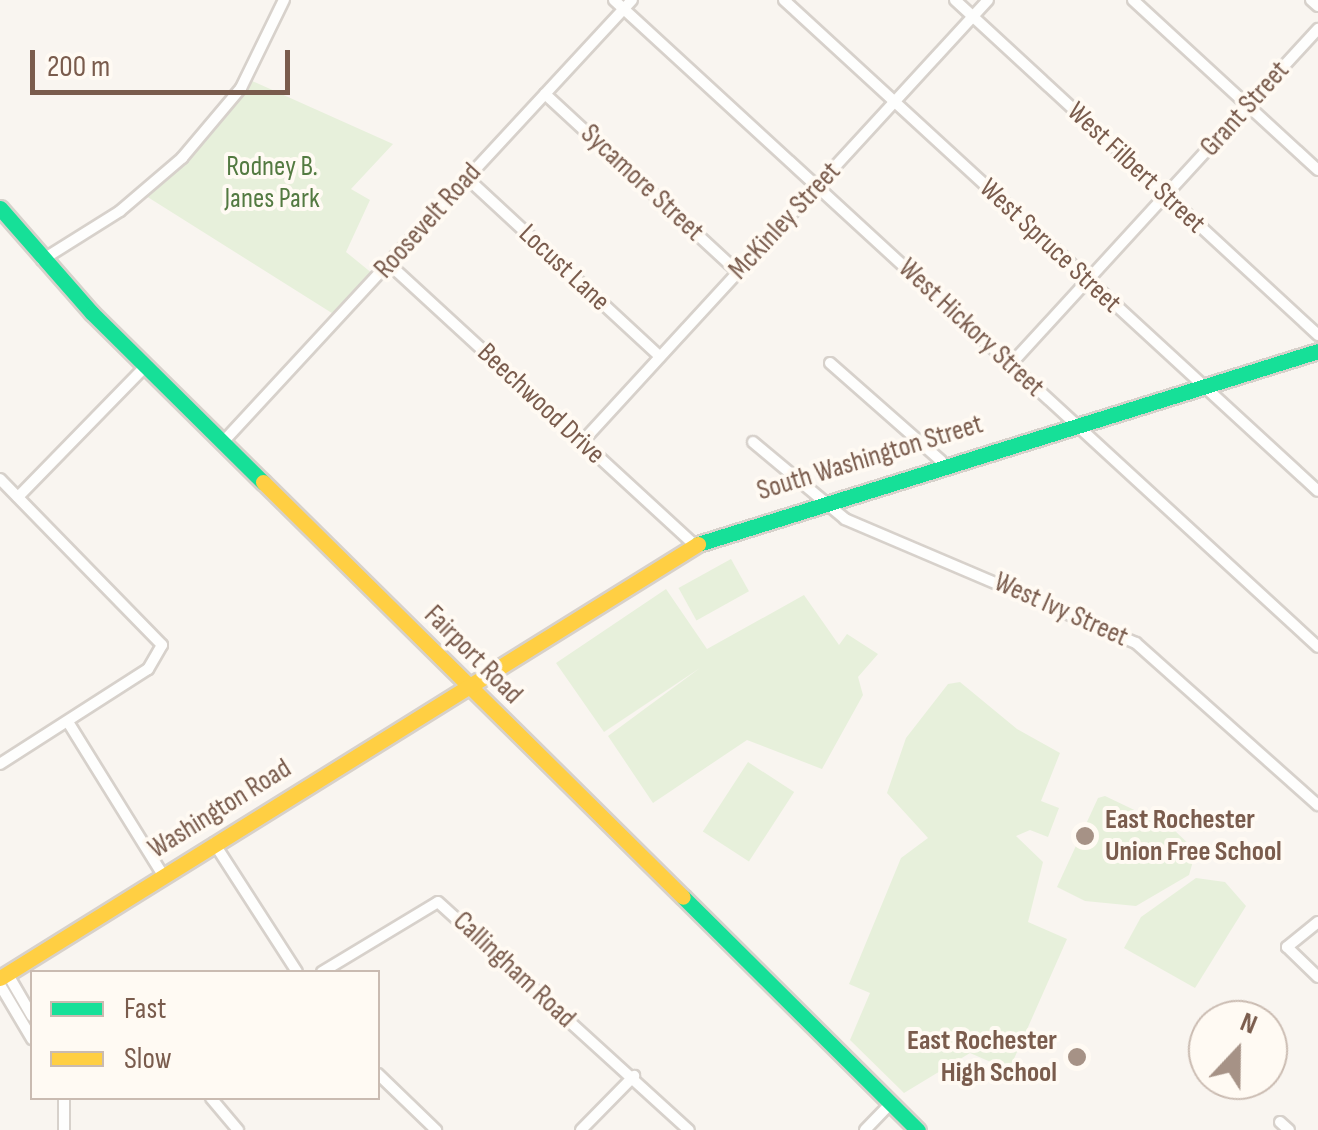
<!DOCTYPE html>
<style>
body{margin:0}
#map{position:relative;width:1318px;height:1130px;overflow:hidden;background:#f9f5f0;font-family:"Sofia Sans Condensed",sans-serif}
div>[style]{position:absolute}
.green>*{inset:0;background:#e7f0db;transform-origin:0 0}
.roads{filter:drop-shadow(2px 0 #d7d1cb) drop-shadow(-2px 0 #d7d1cb) drop-shadow(0 2px #d7d1cb) drop-shadow(0 -2px #d7d1cb)}
.street>*{height:10px;margin:-5px;padding:0 5px;transform-origin:5px;border-radius:5px;background:#fefefd}
.fast>*{height:15px;margin:-7.5px;padding:0 7.5px;transform-origin:7.5px;border-radius:7.5px;background:#16e098}
.slow>*{height:15px;margin:-7.5px;padding:0 7.5px;transform-origin:7.5px;border-radius:7.5px;background:#ffcf43}
.dots>*{width:28px;height:28px;translate:-50% -50%;box-sizing:border-box;border:5px solid #fffaf3;border-radius:50%}
span{translate:-50% -50%;white-space:nowrap;text-align:center;line-height:1.15;-webkit-text-stroke:8px #fffaf3;paint-order:stroke}
.street-label{font-size:28px;color:#7a5c4d}
.park-label{font-size:28px;color:#537a41}
.poi-label{font-size:28px;color:#7a5c4d;font-weight:700}
.left{translate:0 -50%;text-align:left}
.right{translate:-100% -50%;text-align:right}
.legend{position:absolute;left:30px;top:970px;width:350px;height:130px;box-sizing:border-box;background:#fffaf3;border:2px solid #cabbb1;margin:0;padding:12px 18px;list-style:none;font-size:30px;color:#7a5c4d}
.legend li{display:flex;align-items:center;gap:20px;height:50px}
.legend b{width:50px;border:2px solid #cabbb1}
.north{position:absolute;left:1188px;top:1000px;width:100px;height:100px;box-sizing:border-box;background:#fffaf3;border:2px solid #cabbb1;border-radius:50%;rotate:22deg;font-size:28px;font-weight:700;line-height:40px;text-align:center;color:#7a5c4d}
.north::after{content:'';display:block;margin:auto;width:35px;height:45px;background:#a69286;clip-path:polygon(50% 0,100% 100%,50% 72%,0 100%)}
.scale{position:absolute;left:30px;top:50px;width:260px;height:45px;box-sizing:border-box;border:5px solid #7a5c4d;border-top:0;padding-left:12px;font-size:30px;line-height:35px;white-space:nowrap;color:#7a5c4d;-webkit-text-stroke:8px #fffaf3;paint-order:stroke}
</style>
<div id="map">
<div class="green">
<i style="clip-path:polygon(250px 80px,393px 144px,351px 189px,370px 200px,346px 252px,373px 274px,335px 315px,146px 196px,223px 118px)"></i>
<i style="left:731px;top:559px;width:37px;height:60px;rotate:61deg"></i>
<i style="clip-path:polygon(666px 589px,707px 649px,804px 595px,839px 645px,847px 634px,878px 654px,858px 677px,863px 695px,822px 769px,747px 740px,653px 803px,608px 736px,700px 668px,604px 732px,556px 663px)"></i>
<i style="clip-path:polygon(960px 682px,1017px 729px,1060px 753px,1041px 801px,1059px 808px,1048px 837px,1030px 830px,1016px 836px,1043px 862px,1028px 922px,1067px 939px,1009px 1070px,970px 1053px,904px 1093px,850px 1040px,870px 993px,849px 984px,901px 858px,928px 838px,887px 793px,906px 738px,948px 684px)"></i>
<i style="left:748px;top:762px;width:55px;height:83px;rotate:33deg"></i>
<i style="clip-path:polygon(1105px 796px,1172px 828px,1196px 851px,1189px 875px,1136px 906px,1085px 901px,1057px 887px,1098px 798px)"></i>
<i style="clip-path:polygon(1196px 878px,1225px 882px,1246px 906px,1195px 988px,1124px 948px,1141px 917px)"></i>
</div>
<div class="roads">
<div class="street">
<i style="left:614px;top:0;width:956px;rotate:42.58deg"></i>
<i style="left:784px;top:0;width:725px;rotate:42.6deg"></i>
<i style="left:955px;top:0;width:494px;rotate:42.7deg"></i>
<i style="left:1133px;top:0;width:251px;rotate:42.6deg"></i>
<i style="left:1311px;top:0;width:9px;rotate:41deg"></i>
<i style="left:545px;top:94px;width:263px;rotate:42.7deg"></i>
<i style="left:467px;top:178px;width:263px;rotate:42.8deg"></i>
<i style="left:42px;top:260px;width:92px;rotate:-32.1deg"></i>
<i style="left:120px;top:211px;width:82px;rotate:-40.5deg"></i>
<i style="left:182px;top:158px;width:92px;rotate:-49.9deg"></i>
<i style="left:241px;top:88px;width:98px;rotate:-64deg"></i>
<i style="left:389px;top:264px;width:413px;rotate:42.6deg"></i>
<i style="left:830px;top:363px;width:148px;rotate:41.4deg"></i>
<i style="left:1010px;top:365px;width:456px;rotate:-47.5deg"></i>
<i style="left:223px;top:442px;width:602px;rotate:-47.22deg"></i>
<i style="left:582px;top:442px;width:600px;rotate:-47.43deg"></i>
<i style="left:753px;top:442px;width:120px;rotate:39.9deg"></i>
<i style="left:845px;top:519px;width:316px;rotate:23.1deg"></i>
<i style="left:1136px;top:643px;width:244px;rotate:41.7deg"></i>
<i style="left:0;top:479px;width:232px;rotate:45.7deg"></i>
<i style="left:162px;top:645px;width:28px;rotate:120deg"></i>
<i style="left:148px;top:669px;width:176px;rotate:147.3deg"></i>
<i style="left:18px;top:497px;width:183px;rotate:-45.7deg"></i>
<i style="left:68px;top:722px;width:180px;rotate:58.2deg"></i>
<i style="left:214px;top:843px;width:153px;rotate:57.2deg"></i>
<i style="left:1318px;top:922px;width:40px;rotate:141deg"></i>
<i style="left:1287px;top:947px;width:43px;rotate:44.1deg"></i>
<i style="left:322px;top:972px;width:135px;rotate:-31.1deg"></i>
<i style="left:438px;top:902px;width:339px;rotate:42.3deg"></i>
<i style="left:7px;top:973px;width:50px;rotate:59.8deg"></i>
<i style="left:0;top:985px;width:63px;rotate:59.3deg"></i>
<i style="left:378px;top:1074px;width:81px;rotate:44deg"></i>
<i style="left:64px;top:1098px;width:32px;rotate:90deg"></i>
<i style="left:211px;top:1098px;width:42px;rotate:49.8deg"></i>
<i style="left:1280px;top:1122px;width:12px;rotate:42deg"></i>
<i style="left:581px;top:1130px;width:76px;rotate:-45.5deg"></i>
<i style="left:865px;top:1130px;width:37px;rotate:-46deg"></i>
</div>
<div class="fast">
<i style="left:0;top:208px;width:140px;rotate:48.8deg"></i>
<i style="left:92px;top:313px;width:240px;rotate:44.7deg"></i>
<i style="left:698px;top:544px;width:649px;rotate:-17.29deg"></i>
<i style="left:683px;top:897px;width:331px;rotate:44.8deg"></i>
</div>
<div class="slow">
<i style="left:263px;top:482px;width:590px;rotate:44.66deg"></i>
<i style="left:0;top:978px;width:822px;rotate:-31.87deg"></i>
</div>
</div>
<div class="dots">
<i style="left:1085px;top:836px;background:#a69286"></i>
<i style="left:1077px;top:1057px;background:#a69286"></i>
</div>
<div class="street-label">
<span style="left:1245px;top:109px;rotate:-48deg">Grant Street</span>
<span style="left:1136px;top:168px;rotate:43deg">West Filbert Street</span>
<span style="left:642px;top:183px;rotate:43deg">Sycamore Street</span>
<span style="left:428px;top:221px;rotate:-48deg">Roosevelt Road</span>
<span style="left:785px;top:221px;rotate:-47deg">McKinley Street</span>
<span style="left:1050px;top:246px;rotate:43deg">West Spruce Street</span>
<span style="left:564px;top:268px;rotate:43deg">Locust Lane</span>
<span style="left:971px;top:328px;rotate:43deg">West Hickory Street</span>
<span style="left:541px;top:404px;rotate:43deg">Beechwood Drive</span>
<span style="left:870px;top:458px;rotate:-17deg">South Washington Street</span>
<span style="left:1061px;top:610px;rotate:24deg">West Ivy Street</span>
<span style="left:473px;top:655px;rotate:45deg">Fairport Road</span>
<span style="left:220px;top:809px;rotate:-32deg">Washington Road</span>
<span style="left:514px;top:970px;rotate:43deg">Callingham Road</span>
</div>
<div class="park-label">
<span style="left:272px;top:183px">Rodney B.<br>Janes Park</span>
</div>
<div class="poi-label">
<span class="left" style="left:1105px;top:836px">East Rochester<br>Union Free School</span>
<span class="right" style="left:1057px;top:1057px">East Rochester<br>High School</span>
</div>
<ul class="legend">
<li><b style="height:12px;background:#16e098"></b>Fast</li>
<li><b style="height:12px;background:#ffcf43"></b>Slow</li>
</ul>
<div class="north">N</div>
<div class="scale">200 m</div>
</div>
